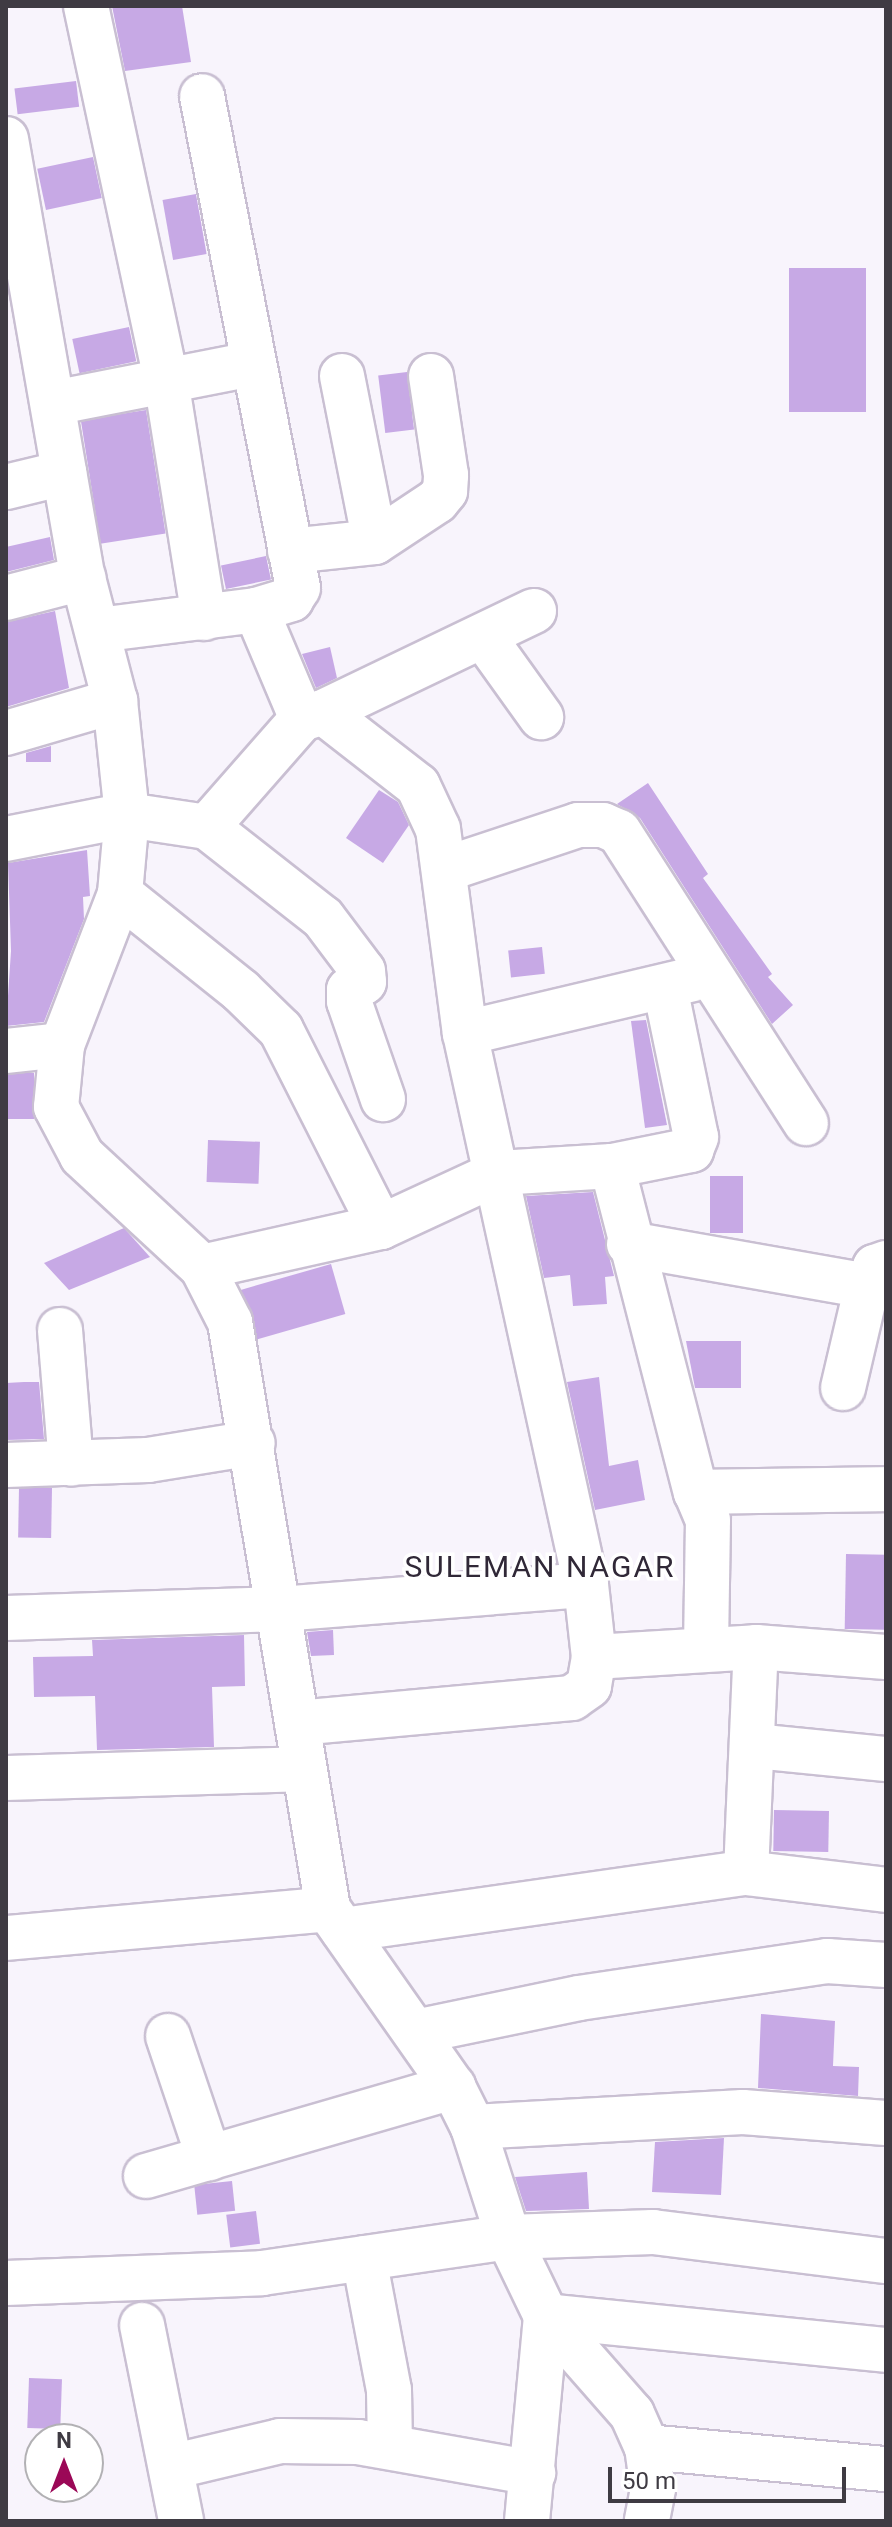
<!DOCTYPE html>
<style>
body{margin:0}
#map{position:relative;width:892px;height:2527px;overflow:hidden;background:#f8f4fc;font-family:Roboto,sans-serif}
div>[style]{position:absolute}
.building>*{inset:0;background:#c7a9e5;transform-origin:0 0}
.roads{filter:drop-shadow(2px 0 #c9bfd2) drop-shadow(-2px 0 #c9bfd2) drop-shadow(0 2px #c9bfd2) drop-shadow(0 -2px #c9bfd2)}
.minor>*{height:44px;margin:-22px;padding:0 22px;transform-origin:22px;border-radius:22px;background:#fff}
span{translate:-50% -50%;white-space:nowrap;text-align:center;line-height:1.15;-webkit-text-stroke:7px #fff;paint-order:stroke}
.neighbourhood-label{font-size:30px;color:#302837;letter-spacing:2px}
.frame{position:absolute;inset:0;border:8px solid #3f3b43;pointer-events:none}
.north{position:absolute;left:24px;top:2423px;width:80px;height:80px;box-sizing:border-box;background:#fff;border:2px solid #b2b1b4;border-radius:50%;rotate:0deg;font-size:22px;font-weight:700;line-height:32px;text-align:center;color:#3f3b43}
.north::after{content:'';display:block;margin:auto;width:28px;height:36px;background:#9b0857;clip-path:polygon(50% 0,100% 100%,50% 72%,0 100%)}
.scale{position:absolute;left:608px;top:2467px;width:238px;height:36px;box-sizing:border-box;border:4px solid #3f3b43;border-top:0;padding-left:10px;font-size:24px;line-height:28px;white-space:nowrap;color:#3f3b43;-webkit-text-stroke:6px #fff;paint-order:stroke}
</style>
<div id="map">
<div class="building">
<i style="clip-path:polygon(112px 6px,182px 6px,191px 62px,125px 71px)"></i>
<i style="left:76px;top:81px;width:26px;height:62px;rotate:83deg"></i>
<i style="left:93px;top:157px;width:42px;height:57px;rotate:78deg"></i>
<i style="left:196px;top:194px;width:61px;height:34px;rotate:80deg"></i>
<i style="left:789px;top:268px;width:77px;height:144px"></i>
<i style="left:129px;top:327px;width:35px;height:58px;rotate:78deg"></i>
<i style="left:407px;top:372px;width:58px;height:29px;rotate:83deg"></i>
<i style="left:146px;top:410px;width:125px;height:66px;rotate:81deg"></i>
<i style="clip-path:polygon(50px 537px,54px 560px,6px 572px,6px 547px)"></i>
<i style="left:266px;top:556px;width:24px;height:46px;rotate:78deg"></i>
<i style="clip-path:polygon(55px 611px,69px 688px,6px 707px,6px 622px)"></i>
<i style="clip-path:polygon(330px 647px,337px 678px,316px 688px,302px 654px)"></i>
<i style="clip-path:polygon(51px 746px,51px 762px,26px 762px,26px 753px)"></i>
<i style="clip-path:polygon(648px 783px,708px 874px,703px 878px,772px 974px,768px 977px,793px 1005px,772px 1024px,640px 818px,617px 804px)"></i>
<i style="clip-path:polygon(379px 790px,398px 802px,409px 825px,383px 863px,346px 838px)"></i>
<i style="clip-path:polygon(87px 850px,90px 896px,83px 897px,84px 919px,44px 1022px,6px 1026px,11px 951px,8px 863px)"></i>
<i style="left:542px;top:947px;width:27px;height:34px;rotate:84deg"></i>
<i style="clip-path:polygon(646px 1020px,667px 1125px,645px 1128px,631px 1021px)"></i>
<i style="left:34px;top:1073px;width:46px;height:28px;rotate:90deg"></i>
<i style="left:208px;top:1140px;width:52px;height:42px;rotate:2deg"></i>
<i style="left:710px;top:1176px;width:33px;height:57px"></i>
<i style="clip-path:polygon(593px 1192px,614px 1276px,605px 1277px,607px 1304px,573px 1306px,570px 1275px,544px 1278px,526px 1196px)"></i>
<i style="clip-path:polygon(124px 1228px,150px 1257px,69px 1290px,44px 1263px)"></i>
<i style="left:331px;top:1264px;width:52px;height:94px;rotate:74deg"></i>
<i style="clip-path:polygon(686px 1341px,741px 1341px,741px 1388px,695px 1388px)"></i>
<i style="clip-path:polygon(599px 1377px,609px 1466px,638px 1460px,645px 1500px,595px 1510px,567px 1382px)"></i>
<i style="clip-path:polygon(24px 1382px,39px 1382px,44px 1439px,6px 1440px,6px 1383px)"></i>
<i style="left:52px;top:1488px;width:50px;height:33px;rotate:91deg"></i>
<i style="left:846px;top:1554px;width:40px;height:75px;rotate:1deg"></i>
<i style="clip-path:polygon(333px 1630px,334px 1655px,311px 1656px,307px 1632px)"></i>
<i style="clip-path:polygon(244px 1635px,245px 1686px,212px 1687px,214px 1747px,97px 1750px,95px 1696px,34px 1697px,33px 1657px,93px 1656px,92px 1640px)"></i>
<i style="left:774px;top:1810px;width:55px;height:41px;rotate:1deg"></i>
<i style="clip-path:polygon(761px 2014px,835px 2021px,833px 2066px,859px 2067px,858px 2096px,758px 2088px)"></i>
<i style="clip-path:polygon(724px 2138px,721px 2195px,652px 2192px,655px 2142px)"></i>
<i style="clip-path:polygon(587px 2172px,589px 2209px,526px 2211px,515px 2177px)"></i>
<i style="left:232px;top:2181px;width:30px;height:38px;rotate:84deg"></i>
<i style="left:256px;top:2211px;width:33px;height:30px;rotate:83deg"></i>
<i style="left:29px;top:2378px;width:33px;height:50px;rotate:2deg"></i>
</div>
<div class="roads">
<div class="minor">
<i style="left:86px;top:6px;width:382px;rotate:77.9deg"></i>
<i style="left:166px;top:380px;width:241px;rotate:80.9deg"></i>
<i style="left:6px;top:139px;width:446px;rotate:80.1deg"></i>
<i style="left:83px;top:578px;width:127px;rotate:75.4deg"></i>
<i style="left:115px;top:701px;width:115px;rotate:84deg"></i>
<i style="left:127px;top:815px;width:79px;rotate:95.1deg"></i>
<i style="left:120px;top:894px;width:162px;rotate:111deg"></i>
<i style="left:62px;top:1045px;width:62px;rotate:95.5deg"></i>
<i style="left:56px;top:1107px;width:55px;rotate:62deg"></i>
<i style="left:82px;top:1156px;width:163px;rotate:42.8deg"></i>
<i style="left:202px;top:1267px;width:62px;rotate:63deg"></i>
<i style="left:230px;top:1322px;width:595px;rotate:80.52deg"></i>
<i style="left:328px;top:1909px;width:218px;rotate:54.9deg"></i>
<i style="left:453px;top:2087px;width:45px;rotate:63.4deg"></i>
<i style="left:473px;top:2127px;width:115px;rotate:72.3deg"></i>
<i style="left:508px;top:2237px;width:88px;rotate:64.3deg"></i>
<i style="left:546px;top:2316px;width:130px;rotate:48.7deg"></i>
<i style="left:632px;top:2414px;width:36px;rotate:66deg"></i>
<i style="left:647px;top:2447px;width:42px;rotate:81.9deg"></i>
<i style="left:653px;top:2489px;width:33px;rotate:101deg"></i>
<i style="left:342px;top:376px;width:169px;rotate:78.8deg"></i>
<i style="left:53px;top:403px;width:202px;rotate:-11.1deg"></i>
<i style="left:6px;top:487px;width:60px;rotate:-13.6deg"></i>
<i style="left:290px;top:551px;width:85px;rotate:-6deg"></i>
<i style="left:375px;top:542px;width:74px;rotate:-33.5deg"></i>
<i style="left:437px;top:501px;width:13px;rotate:-51deg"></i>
<i style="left:445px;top:491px;width:16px;rotate:-86deg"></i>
<i style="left:446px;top:475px;width:100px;rotate:-98.6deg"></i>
<i style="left:6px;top:598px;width:80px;rotate:-14.6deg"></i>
<i style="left:256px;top:610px;width:118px;rotate:67.1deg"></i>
<i style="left:302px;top:719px;width:22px;rotate:-18deg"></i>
<i style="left:323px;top:712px;width:120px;rotate:37.9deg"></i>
<i style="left:418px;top:786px;width:47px;rotate:65.1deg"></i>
<i style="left:438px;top:829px;width:206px;rotate:82.5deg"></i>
<i style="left:465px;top:1033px;width:565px;rotate:77.64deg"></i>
<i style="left:586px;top:1585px;width:72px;rotate:83.7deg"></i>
<i style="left:594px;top:1657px;width:29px;rotate:100deg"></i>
<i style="left:589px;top:1686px;width:21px;rotate:145deg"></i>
<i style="left:572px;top:1698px;width:276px;rotate:174.8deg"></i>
<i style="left:98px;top:630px;width:159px;rotate:-7.2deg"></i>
<i style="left:256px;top:610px;width:37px;rotate:-17deg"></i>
<i style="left:291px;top:599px;width:13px;rotate:-58deg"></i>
<i style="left:298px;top:588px;width:501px;rotate:-101.04deg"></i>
<i style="left:483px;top:636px;width:100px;rotate:54.4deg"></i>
<i style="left:323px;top:712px;width:234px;rotate:-25.6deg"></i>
<i style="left:6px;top:733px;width:114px;rotate:-16.4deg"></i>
<i style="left:207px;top:827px;width:147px;rotate:38.1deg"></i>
<i style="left:323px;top:918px;width:66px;rotate:53deg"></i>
<i style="left:363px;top:971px;width:11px;rotate:85deg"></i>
<i style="left:364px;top:982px;width:17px;rotate:152deg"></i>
<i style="left:349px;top:990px;width:11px;rotate:90deg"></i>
<i style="left:349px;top:1001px;width:104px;rotate:70.9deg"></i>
<i style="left:6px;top:839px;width:123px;rotate:-11.2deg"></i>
<i style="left:127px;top:815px;width:81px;rotate:8.5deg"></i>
<i style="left:207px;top:827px;width:144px;rotate:-48.7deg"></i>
<i style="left:446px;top:869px;width:139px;rotate:-18.4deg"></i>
<i style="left:578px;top:825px;width:25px"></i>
<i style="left:603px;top:825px;width:17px;rotate:24deg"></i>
<i style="left:619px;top:832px;width:346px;rotate:57.3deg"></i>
<i style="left:120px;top:894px;width:155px;rotate:38.7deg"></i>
<i style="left:241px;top:991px;width:56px;rotate:44.3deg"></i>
<i style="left:281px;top:1030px;width:221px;rotate:63.1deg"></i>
<i style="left:465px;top:1033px;width:234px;rotate:-13.3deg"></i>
<i style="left:6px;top:1051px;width:56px;rotate:-6.1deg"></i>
<i style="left:612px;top:1166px;width:337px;rotate:75.6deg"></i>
<i style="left:696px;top:1492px;width:30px;rotate:67deg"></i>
<i style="left:708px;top:1520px;width:128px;rotate:90.9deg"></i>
<i style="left:629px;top:1244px;width:242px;rotate:10deg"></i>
<i style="left:867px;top:1286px;width:21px;rotate:-67deg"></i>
<i style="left:875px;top:1267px;width:12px;rotate:-20deg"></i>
<i style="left:202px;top:1267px;width:183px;rotate:-12.6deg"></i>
<i style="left:381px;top:1227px;width:129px;rotate:-24.8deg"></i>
<i style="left:498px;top:1173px;width:114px;rotate:-3.5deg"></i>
<i style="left:612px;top:1166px;width:81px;rotate:-11.4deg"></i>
<i style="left:691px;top:1150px;width:14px;rotate:-69deg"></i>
<i style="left:696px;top:1137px;width:153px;rotate:-101.7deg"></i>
<i style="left:60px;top:1330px;width:134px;rotate:85.3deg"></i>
<i style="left:843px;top:1388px;width:105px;rotate:-76.8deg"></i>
<i style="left:6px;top:1465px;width:142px;rotate:-2deg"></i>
<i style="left:148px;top:1460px;width:106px;rotate:-9.2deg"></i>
<i style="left:696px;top:1492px;width:190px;rotate:-0.9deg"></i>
<i style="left:6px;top:1618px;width:274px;rotate:-1.9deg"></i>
<i style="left:280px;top:1609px;width:307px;rotate:-4.5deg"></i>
<i style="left:594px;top:1657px;width:162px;rotate:-3.5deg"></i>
<i style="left:756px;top:1647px;width:130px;rotate:4.4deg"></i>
<i style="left:755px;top:1746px;width:132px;rotate:5.7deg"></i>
<i style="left:6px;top:1778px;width:297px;rotate:-1.7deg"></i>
<i style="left:746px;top:1873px;width:226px;rotate:-87.5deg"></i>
<i style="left:343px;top:1930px;width:407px;rotate:-8.1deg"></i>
<i style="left:746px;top:1873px;width:141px;rotate:6.9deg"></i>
<i style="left:6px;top:1938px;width:323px;rotate:-5.1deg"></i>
<i style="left:415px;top:2032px;width:167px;rotate:-11.7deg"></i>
<i style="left:579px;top:1998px;width:251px;rotate:-8.5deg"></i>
<i style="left:827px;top:1961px;width:59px;rotate:3.9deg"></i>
<i style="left:168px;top:2036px;width:129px;rotate:71.4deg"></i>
<i style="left:473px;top:2127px;width:270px;rotate:-3.2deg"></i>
<i style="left:743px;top:2112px;width:143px;rotate:4.4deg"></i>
<i style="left:146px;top:2176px;width:320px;rotate:-16.2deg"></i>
<i style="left:364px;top:2258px;width:134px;rotate:79.3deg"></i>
<i style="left:389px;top:2390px;width:57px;rotate:89deg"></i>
<i style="left:6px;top:2283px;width:256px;rotate:-2.2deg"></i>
<i style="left:262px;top:2273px;width:249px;rotate:-8.3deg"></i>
<i style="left:508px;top:2237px;width:145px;rotate:-2deg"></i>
<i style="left:653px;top:2232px;width:235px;rotate:7.1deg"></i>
<i style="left:142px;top:2325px;width:200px;rotate:78.7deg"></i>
<i style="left:647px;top:2447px;width:240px;rotate:5.3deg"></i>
<i style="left:171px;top:2467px;width:112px;rotate:-13.4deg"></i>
<i style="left:280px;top:2441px;width:78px;rotate:0.7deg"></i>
<i style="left:358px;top:2442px;width:178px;rotate:10deg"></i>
<i style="left:527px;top:2521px;width:206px;rotate:-84.7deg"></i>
<i style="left:546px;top:2316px;width:342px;rotate:5.7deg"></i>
</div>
</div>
<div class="neighbourhood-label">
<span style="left:540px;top:1567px">SULEMAN NAGAR</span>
</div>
<div class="frame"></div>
<div class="north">N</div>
<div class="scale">50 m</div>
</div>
